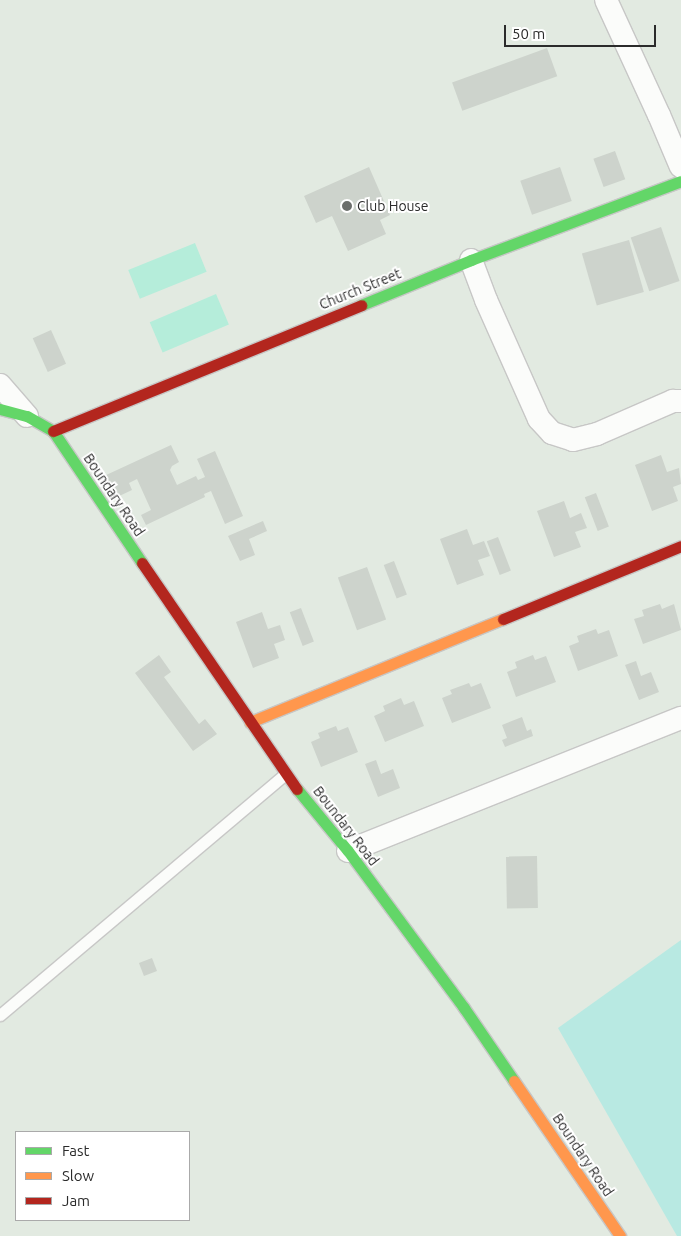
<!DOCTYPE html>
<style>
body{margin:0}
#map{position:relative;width:681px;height:1236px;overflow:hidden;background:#e2eae1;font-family:Ubuntu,sans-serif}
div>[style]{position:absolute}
.green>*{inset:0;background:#b8e9e2}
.pitch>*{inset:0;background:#b5edda;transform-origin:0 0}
.building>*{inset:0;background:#cdd3cc;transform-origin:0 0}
.roads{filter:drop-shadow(1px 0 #c7c7c6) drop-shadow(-1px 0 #c7c7c6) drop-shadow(0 1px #c7c7c6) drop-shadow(0 -1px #c7c7c6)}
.lane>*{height:11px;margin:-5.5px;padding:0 5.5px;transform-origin:5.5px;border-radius:5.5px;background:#fbfcfa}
.street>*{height:22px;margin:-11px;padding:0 11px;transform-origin:11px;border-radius:11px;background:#fbfcfa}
.fast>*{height:11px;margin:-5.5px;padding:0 5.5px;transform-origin:5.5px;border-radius:5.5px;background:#63d668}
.slow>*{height:11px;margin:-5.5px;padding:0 5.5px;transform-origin:5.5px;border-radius:5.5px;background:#ff974d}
.jam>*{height:11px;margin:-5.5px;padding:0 5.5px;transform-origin:5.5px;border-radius:5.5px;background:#b3261e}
.dots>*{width:14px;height:14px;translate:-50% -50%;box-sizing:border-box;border:2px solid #fff;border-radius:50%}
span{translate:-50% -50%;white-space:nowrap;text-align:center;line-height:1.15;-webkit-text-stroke:4px #fff;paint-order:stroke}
.poi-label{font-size:14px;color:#2b2b2b}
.left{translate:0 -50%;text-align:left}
.street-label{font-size:14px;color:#2b2b2b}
.legend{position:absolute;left:15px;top:1131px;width:175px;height:90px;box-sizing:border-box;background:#fff;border:1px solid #aaa;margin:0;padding:6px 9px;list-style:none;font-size:15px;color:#2b2b2b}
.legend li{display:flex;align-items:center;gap:10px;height:25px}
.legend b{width:25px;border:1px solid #aaa}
.scale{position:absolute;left:504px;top:25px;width:152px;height:22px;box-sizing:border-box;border:2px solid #2b2b2b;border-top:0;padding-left:6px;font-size:15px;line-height:18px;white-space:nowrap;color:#2b2b2b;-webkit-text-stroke:4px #fff;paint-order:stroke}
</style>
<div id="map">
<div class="green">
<i style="clip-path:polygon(681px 940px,681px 1236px,677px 1236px,558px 1028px)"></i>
</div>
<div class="pitch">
<i style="left:195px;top:243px;width:31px;height:72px;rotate:68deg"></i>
<i style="left:216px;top:294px;width:33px;height:72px;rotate:67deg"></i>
</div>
<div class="building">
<i style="left:547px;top:48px;width:30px;height:101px;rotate:70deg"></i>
<i style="left:615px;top:151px;width:30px;height:23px;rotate:70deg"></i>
<i style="clip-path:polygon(369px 167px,390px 215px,380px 220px,386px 234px,348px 251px,332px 216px,316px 223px,304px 196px)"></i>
<i style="left:560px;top:167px;width:36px;height:42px;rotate:71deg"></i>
<i style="left:661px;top:227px;width:57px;height:32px;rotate:71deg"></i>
<i style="left:629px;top:240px;width:54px;height:49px;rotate:74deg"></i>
<i style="left:51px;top:330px;width:37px;height:20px;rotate:66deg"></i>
<i style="clip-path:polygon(171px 445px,179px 462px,172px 466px,170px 470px,177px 485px,196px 476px,198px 480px,205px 477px,197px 459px,215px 451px,243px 516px,225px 524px,211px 491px,204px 494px,205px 497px,146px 525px,141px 515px,151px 510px,137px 479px,129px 483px,132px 490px,115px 498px,104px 476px)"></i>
<i style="clip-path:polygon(661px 455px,667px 472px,679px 468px,681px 484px,673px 487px,678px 501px,652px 511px,635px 465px)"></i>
<i style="left:596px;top:493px;width:36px;height:12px;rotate:69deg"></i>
<i style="clip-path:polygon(564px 501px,570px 518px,581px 513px,587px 528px,575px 532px,581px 547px,554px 557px,537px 511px)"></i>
<i style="clip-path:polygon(263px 521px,267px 531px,249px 539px,255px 555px,240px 561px,228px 536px)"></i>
<i style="clip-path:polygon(467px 529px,473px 545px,484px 541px,490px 556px,478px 560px,484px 575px,457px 585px,440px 539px)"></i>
<i style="left:498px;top:537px;width:36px;height:12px;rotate:69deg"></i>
<i style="left:394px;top:561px;width:36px;height:11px;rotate:69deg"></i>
<i style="left:367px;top:567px;width:56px;height:31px;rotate:70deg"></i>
<i style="clip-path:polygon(660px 604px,662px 609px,674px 604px,681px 630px,643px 644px,634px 619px,644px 616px,642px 610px)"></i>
<i style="left:301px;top:608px;width:36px;height:12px;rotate:69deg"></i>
<i style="clip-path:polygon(262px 612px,268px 629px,280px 625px,285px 640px,274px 644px,279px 658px,253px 668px,236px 622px)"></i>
<i style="clip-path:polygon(596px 629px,598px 634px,609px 630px,618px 656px,578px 671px,569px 646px,579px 642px,577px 636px)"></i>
<i style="clip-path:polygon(159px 655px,171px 672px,164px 677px,199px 724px,205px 719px,217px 734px,193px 751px,135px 673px)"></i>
<i style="clip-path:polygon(533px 655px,535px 660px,546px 656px,556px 682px,516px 697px,507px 672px,517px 668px,515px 662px)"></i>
<i style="clip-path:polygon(636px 661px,641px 676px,651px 672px,659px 692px,639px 700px,625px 665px)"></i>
<i style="clip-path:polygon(469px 683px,471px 687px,481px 683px,491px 708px,452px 723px,442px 698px,452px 694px,450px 690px)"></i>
<i style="clip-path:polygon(401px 698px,404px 705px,414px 701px,424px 726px,385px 742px,374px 716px,385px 711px,383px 706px)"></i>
<i style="clip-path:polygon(522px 717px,527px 731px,531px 729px,533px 736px,505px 747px,502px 740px,507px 738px,502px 725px)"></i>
<i style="clip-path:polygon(336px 726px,338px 731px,348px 727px,358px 752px,321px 767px,311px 742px,320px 738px,318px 733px)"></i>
<i style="clip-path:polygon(376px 760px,381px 774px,393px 769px,400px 788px,378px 797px,365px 764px)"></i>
<i style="left:537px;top:856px;width:52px;height:31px;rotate:89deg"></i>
<i style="left:152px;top:958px;width:14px;height:14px;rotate:69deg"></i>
</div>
<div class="roads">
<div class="lane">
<i style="left:0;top:1015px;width:373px;rotate:-40.2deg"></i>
</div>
<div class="street">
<i style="left:606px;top:0;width:127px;rotate:65.3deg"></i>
<i style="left:659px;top:115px;width:56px;rotate:67.1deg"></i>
<i style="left:471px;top:260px;width:43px;rotate:69.4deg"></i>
<i style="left:486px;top:300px;width:130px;rotate:66deg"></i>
<i style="left:539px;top:419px;width:19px;rotate:47deg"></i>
<i style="left:552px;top:433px;width:22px;rotate:18deg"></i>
<i style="left:573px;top:440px;width:25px;rotate:-14deg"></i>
<i style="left:597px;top:434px;width:83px;rotate:-23.5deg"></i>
<i style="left:673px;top:401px;width:8px"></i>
<i style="left:0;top:385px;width:41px;rotate:48.9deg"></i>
<i style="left:348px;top:851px;width:359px;rotate:-21.8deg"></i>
</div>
<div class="fast">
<i style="left:361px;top:305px;width:119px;rotate:-22.2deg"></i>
<i style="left:471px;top:260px;width:224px;rotate:-20.6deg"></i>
<i style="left:0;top:409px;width:28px;rotate:15deg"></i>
<i style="left:27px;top:416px;width:30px;rotate:30deg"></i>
<i style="left:53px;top:431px;width:159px;rotate:56deg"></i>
<i style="left:297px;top:789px;width:80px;rotate:50.6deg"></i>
<i style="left:348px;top:851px;width:195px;rotate:53.5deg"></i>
<i style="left:464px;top:1008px;width:88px;rotate:55.6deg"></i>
</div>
<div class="slow">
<i style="left:250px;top:722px;width:273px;rotate:-22.2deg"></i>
<i style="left:514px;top:1081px;width:188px;rotate:55.6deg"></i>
</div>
<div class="jam">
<i style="left:53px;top:431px;width:333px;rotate:-22.2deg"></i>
<i style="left:142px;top:563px;width:274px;rotate:55.6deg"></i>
<i style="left:503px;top:619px;width:192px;rotate:-22.3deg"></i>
</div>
</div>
<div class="dots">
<i style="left:347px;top:206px;background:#6b6e6b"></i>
</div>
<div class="poi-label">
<span class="left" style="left:357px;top:206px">Club House</span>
</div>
<div class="street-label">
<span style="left:360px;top:289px;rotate:-22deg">Church Street</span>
<span style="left:114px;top:495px;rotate:56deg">Boundary Road</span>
<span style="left:346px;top:826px;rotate:52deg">Boundary Road</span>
<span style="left:583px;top:1155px;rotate:56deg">Boundary Road</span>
</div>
<ul class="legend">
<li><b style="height:6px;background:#63d668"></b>Fast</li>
<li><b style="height:6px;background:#ff974d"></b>Slow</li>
<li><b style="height:6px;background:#b3261e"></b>Jam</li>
</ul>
<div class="scale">50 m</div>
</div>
